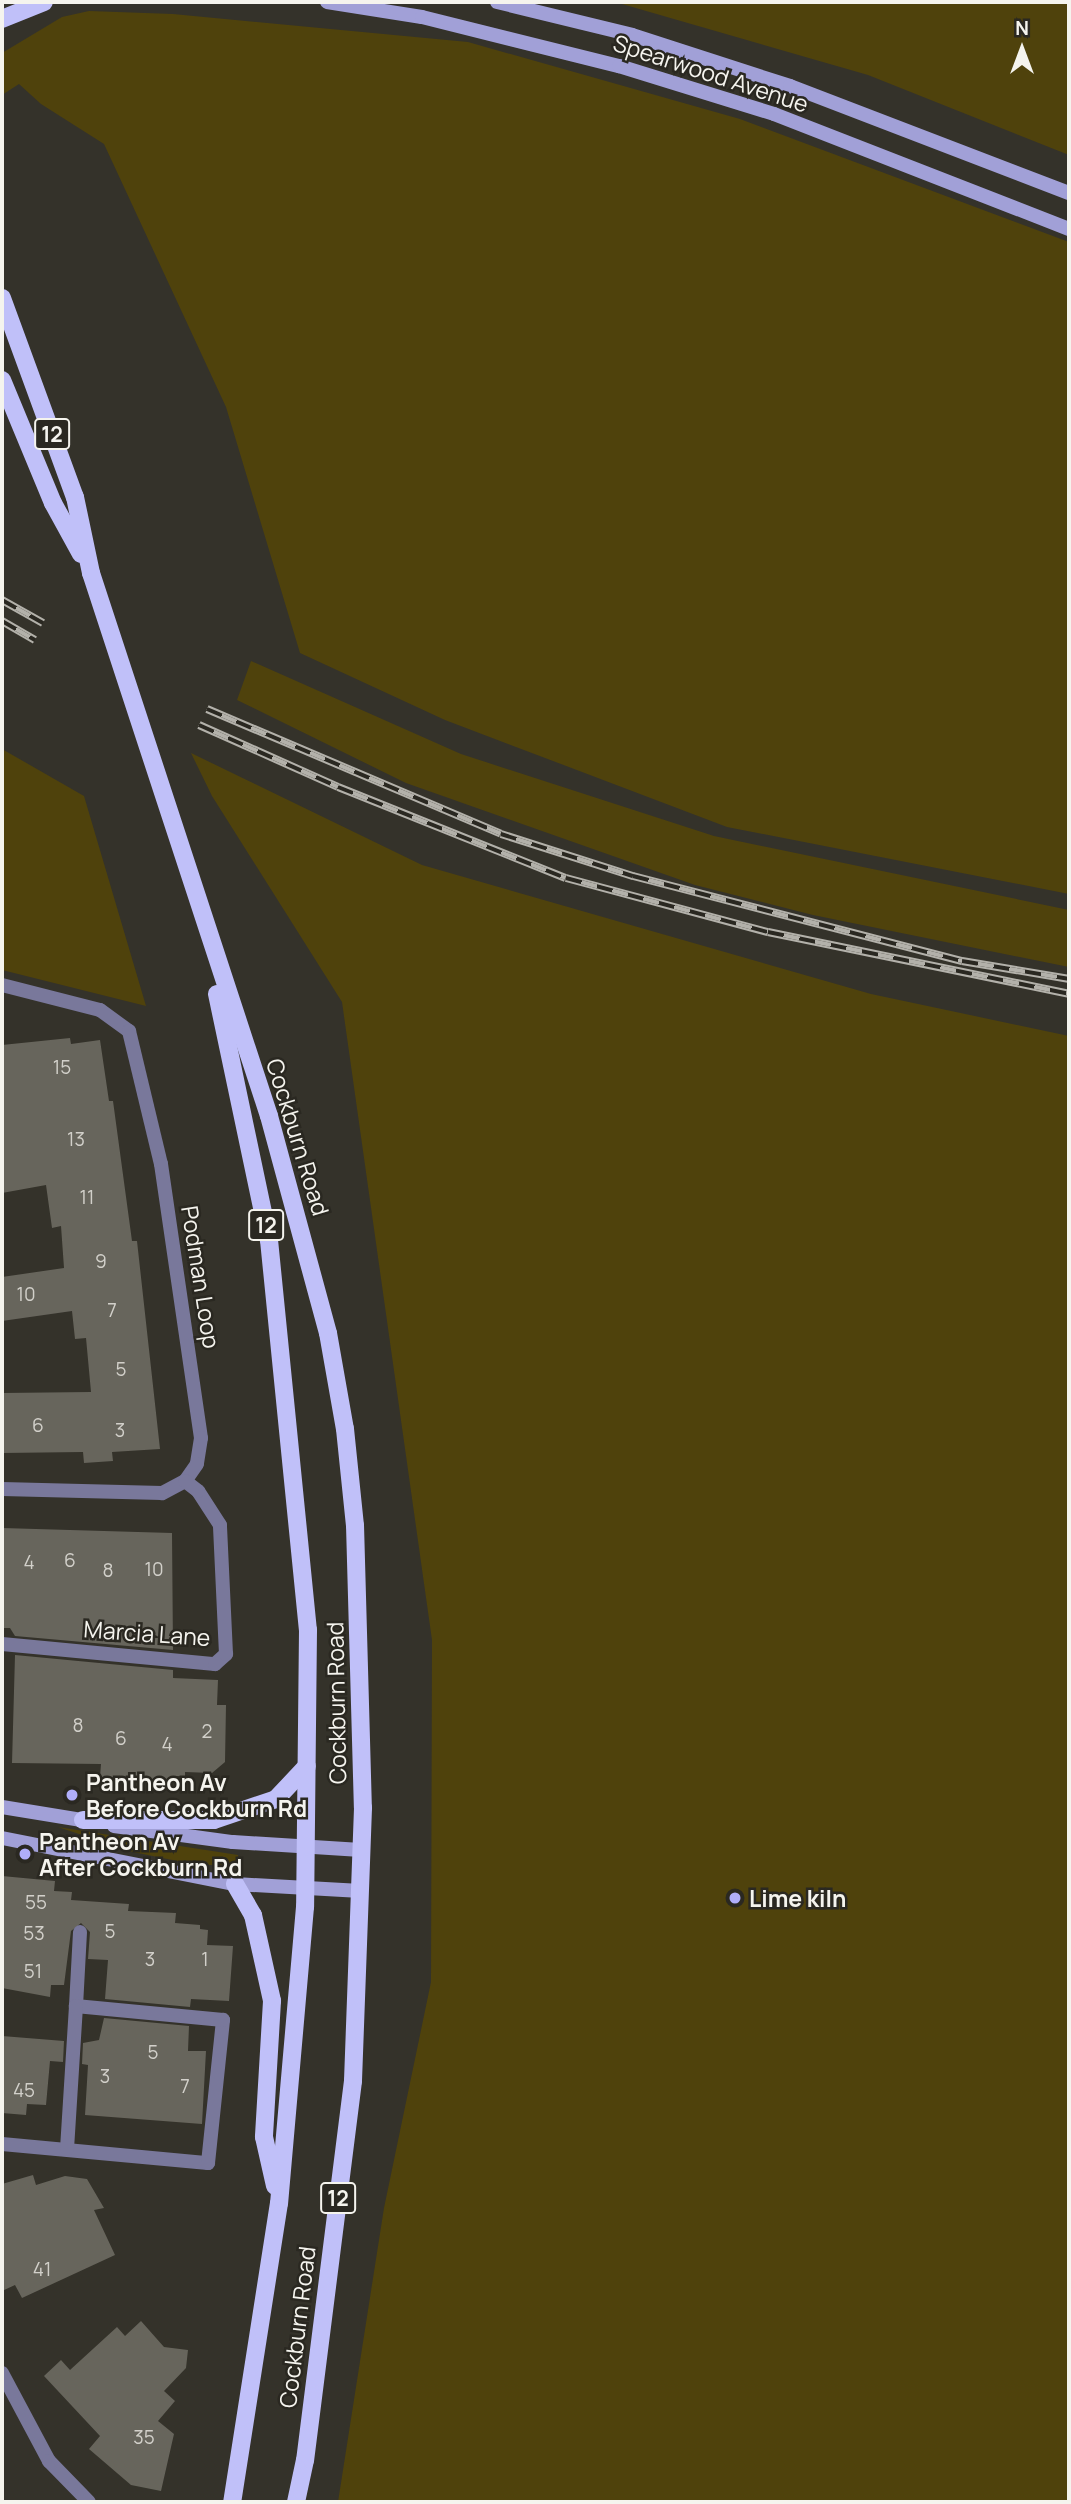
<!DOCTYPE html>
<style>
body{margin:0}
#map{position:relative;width:1071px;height:2504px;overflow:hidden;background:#34322a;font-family:Manrope,sans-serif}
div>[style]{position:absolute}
.green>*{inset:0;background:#4f420c}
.building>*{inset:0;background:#67655c}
.street>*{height:14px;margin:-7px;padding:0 7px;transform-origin:7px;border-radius:7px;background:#79789b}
.secondary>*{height:14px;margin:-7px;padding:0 7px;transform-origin:7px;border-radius:7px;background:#a1a0d7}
.primary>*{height:18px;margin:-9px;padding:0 9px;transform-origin:9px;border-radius:9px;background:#c0c0f9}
.rail>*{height:8px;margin-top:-4px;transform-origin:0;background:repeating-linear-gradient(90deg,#2a2821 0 16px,#b3b1aa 0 32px);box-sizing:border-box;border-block:2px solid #b3b1aa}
.dots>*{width:19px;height:19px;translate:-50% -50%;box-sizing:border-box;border:4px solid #2a2821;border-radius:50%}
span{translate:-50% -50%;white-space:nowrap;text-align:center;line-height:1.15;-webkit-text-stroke:5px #2a2821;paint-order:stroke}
.number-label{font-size:19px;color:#d2d0ca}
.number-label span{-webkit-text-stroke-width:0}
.shield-label span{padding:2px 5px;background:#2a2821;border:2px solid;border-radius:5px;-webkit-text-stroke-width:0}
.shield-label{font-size:21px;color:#f5f4ee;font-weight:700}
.street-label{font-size:23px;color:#f5f4ee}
.poi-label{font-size:23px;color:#f5f4ee;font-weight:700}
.left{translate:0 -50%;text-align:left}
.frame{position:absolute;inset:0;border:4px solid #f5f4ee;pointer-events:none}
.north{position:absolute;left:987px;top:14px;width:70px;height:70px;-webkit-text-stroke:5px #2a2821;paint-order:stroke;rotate:0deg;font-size:19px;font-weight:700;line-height:28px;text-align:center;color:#f5f4ee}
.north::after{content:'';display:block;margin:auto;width:24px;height:32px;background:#f5f4ee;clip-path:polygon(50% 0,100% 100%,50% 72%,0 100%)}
</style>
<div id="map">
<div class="green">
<i style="clip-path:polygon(615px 2px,1069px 2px,1069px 155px,868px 75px)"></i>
<i style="clip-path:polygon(89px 11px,173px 14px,468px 42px,740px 119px,1069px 242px,1069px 894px,727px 827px,445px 720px,300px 653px,226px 407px,104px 144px,41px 104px,19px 84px,2px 95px,2px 53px,62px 17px)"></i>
<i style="clip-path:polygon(251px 661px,461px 754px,714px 836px,1069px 910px,1069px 967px,813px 915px,695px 885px,406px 783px,237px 700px)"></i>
<i style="clip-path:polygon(2px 749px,84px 796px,146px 1006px,2px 970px)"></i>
<i style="clip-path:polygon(191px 753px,422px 865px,871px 994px,1069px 1036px,1069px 2502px,338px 2502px,384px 2208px,431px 1982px,432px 1640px,342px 1002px,212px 796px)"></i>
<i style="clip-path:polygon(58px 1827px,238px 1855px,238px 1865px,197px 1865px,133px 1852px)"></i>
</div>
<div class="building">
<i style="clip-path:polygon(70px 1038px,71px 1044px,100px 1040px,109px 1101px,113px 1101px,132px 1241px,137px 1241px,160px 1449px,112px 1452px,113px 1461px,84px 1463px,83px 1452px,2px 1453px,2px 1393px,91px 1392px,86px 1338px,75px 1339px,72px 1311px,2px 1321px,2px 1277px,64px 1268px,61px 1226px,52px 1228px,46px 1185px,2px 1193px,2px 1045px)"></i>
<i style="clip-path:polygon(2px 1528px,172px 1533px,173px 1650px,15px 1636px,10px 1628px,2px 1628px)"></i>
<i style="clip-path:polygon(15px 1655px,173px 1670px,173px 1678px,218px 1680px,217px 1705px,226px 1705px,225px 1762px,212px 1773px,185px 1772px,185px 1776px,173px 1776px,173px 1781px,100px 1777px,101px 1764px,12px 1763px)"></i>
<i style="clip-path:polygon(2px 1876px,55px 1881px,54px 1891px,72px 1892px,71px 1900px,129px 1904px,128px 1911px,176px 1913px,175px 1923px,200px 1925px,200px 1929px,208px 1930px,207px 1945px,233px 1946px,229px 2001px,191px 1999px,190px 2007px,105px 1999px,108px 1960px,88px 1959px,90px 1932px,81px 1923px,71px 1931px,64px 1985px,51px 1985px,50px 1997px,2px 1988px)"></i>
<i style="clip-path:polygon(104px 2018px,189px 2026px,188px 2051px,206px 2051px,202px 2124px,85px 2115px,88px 2065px,82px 2064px,83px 2043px,99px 2040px)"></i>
<i style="clip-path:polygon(2px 2036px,64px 2041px,63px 2062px,50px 2061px,46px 2105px,27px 2104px,26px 2115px,2px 2113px)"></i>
<i style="clip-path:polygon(33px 2175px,36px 2185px,65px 2176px,87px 2179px,104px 2208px,94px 2210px,115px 2255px,22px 2298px,15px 2285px,2px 2291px,2px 2184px)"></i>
<i style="clip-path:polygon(141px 2321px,164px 2347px,188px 2350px,186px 2368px,164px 2391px,175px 2401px,158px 2421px,174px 2434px,161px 2491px,131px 2485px,89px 2449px,100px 2436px,44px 2376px,61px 2360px,70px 2370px,117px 2327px,125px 2336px)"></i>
</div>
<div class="street">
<i style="left:2px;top:985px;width:101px;rotate:14.3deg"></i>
<i style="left:100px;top:1010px;width:36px;rotate:36deg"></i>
<i style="left:129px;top:1031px;width:137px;rotate:76.5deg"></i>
<i style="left:161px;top:1164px;width:277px;rotate:81.7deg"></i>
<i style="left:201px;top:1438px;width:26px;rotate:99deg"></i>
<i style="left:197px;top:1464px;width:21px;rotate:125deg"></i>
<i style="left:185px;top:1481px;width:26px;rotate:152deg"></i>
<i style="left:162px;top:1493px;width:160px;rotate:-178.6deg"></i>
<i style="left:2px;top:1644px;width:214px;rotate:5.4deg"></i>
<i style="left:215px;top:1664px;width:15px;rotate:-42deg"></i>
<i style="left:226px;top:1654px;width:129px;rotate:-92.7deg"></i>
<i style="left:220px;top:1525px;width:40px;rotate:-122.9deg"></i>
<i style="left:198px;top:1491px;width:16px;rotate:-142deg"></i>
<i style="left:76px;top:2006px;width:74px;rotate:-86.9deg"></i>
<i style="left:2px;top:2144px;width:207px;rotate:5.3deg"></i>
<i style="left:208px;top:2163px;width:144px;rotate:-84deg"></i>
<i style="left:223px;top:2020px;width:148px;rotate:-174.6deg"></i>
<i style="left:76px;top:2006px;width:143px;rotate:93.6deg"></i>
<i style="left:2px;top:2373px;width:100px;rotate:61.9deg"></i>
<i style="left:49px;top:2461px;width:57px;rotate:45.7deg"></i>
</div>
<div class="secondary">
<i style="left:327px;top:2px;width:96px;rotate:9deg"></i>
<i style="left:422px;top:17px;width:203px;rotate:14deg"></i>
<i style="left:619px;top:66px;width:162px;rotate:17.2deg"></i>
<i style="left:774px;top:114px;width:317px;rotate:21.3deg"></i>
<i style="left:497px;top:2px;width:139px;rotate:13.7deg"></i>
<i style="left:632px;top:35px;width:166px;rotate:17.9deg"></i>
<i style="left:790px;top:86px;width:299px;rotate:21deg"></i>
<i style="left:2px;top:1807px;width:93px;rotate:9.3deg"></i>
<i style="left:114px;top:1826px;width:120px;rotate:7.7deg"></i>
<i style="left:233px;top:1842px;width:128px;rotate:3.6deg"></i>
<i style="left:2px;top:1838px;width:237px;rotate:11.2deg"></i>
<i style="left:235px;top:1884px;width:126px;rotate:3.2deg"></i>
</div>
<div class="primary">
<i style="left:2px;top:19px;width:45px;rotate:-22deg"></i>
<i style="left:2px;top:298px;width:212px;rotate:69.9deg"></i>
<i style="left:75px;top:497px;width:78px;rotate:78.1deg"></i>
<i style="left:91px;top:573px;width:571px;rotate:71.85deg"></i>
<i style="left:269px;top:1116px;width:225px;rotate:74.8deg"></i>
<i style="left:328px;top:1333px;width:97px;rotate:80deg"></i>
<i style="left:345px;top:1429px;width:97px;rotate:84.1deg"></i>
<i style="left:355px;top:1525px;width:283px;rotate:88.4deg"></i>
<i style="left:363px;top:1808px;width:273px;rotate:92.1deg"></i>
<i style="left:353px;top:2081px;width:382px;rotate:97.2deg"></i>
<i style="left:305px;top:2460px;width:43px;rotate:102.1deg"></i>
<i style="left:2px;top:380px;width:133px;rotate:67.5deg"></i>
<i style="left:53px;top:503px;width:58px;rotate:61.2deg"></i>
<i style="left:217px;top:994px;width:251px;rotate:78.1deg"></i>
<i style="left:269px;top:1240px;width:392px;rotate:84.3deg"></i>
<i style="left:308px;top:1630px;width:277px;rotate:90.6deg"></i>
<i style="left:305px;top:1907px;width:297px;rotate:95deg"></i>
<i style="left:279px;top:2203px;width:303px;rotate:98.9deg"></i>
<i style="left:83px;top:1820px;width:131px"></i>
<i style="left:214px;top:1820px;width:65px;rotate:-18.7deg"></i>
<i style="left:276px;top:1799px;width:45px;rotate:-46.8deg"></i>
<i style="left:235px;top:1884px;width:36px;rotate:60deg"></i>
<i style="left:253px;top:1915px;width:88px;rotate:77.5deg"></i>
<i style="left:272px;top:2001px;width:136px;rotate:93.4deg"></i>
<i style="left:264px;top:2137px;width:50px;rotate:77.3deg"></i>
</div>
<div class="rail">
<i style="left:2px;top:600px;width:47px;rotate:29.3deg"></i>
<i style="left:2px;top:621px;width:38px;rotate:30deg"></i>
<i style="left:207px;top:709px;width:319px;rotate:23deg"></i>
<i style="left:501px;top:834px;width:139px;rotate:17.7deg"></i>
<i style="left:633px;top:876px;width:340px;rotate:14.5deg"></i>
<i style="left:962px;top:961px;width:109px;rotate:9.5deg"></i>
<i style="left:199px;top:725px;width:152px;rotate:24deg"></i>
<i style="left:338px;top:787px;width:245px;rotate:21.8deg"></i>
<i style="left:566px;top:878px;width:209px;rotate:15deg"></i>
<i style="left:768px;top:932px;width:307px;rotate:11.6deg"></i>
</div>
<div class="dots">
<i style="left:72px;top:1795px;background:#b0aefa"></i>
<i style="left:25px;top:1854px;background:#b0aefa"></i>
<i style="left:735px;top:1898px;background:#b0aefa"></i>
</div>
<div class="number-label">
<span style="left:62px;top:1068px">15</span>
<span style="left:76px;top:1140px">13</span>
<span style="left:87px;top:1198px">11</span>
<span style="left:101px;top:1262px">9</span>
<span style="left:26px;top:1295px">10</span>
<span style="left:112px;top:1311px">7</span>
<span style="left:121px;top:1370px">5</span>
<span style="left:38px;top:1426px">6</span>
<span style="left:120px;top:1431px">3</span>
<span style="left:70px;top:1561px">6</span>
<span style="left:29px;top:1563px">4</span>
<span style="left:154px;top:1570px">10</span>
<span style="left:108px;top:1571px">8</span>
<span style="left:78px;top:1726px">8</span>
<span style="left:207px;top:1732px">2</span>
<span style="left:121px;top:1739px">6</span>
<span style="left:167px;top:1745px">4</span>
<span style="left:36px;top:1903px">55</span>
<span style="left:110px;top:1932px">5</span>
<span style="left:34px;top:1934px">53</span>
<span style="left:150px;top:1960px">3</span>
<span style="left:205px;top:1960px">1</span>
<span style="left:33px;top:1972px">51</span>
<span style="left:153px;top:2053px">5</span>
<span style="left:105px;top:2077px">3</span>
<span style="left:185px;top:2087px">7</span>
<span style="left:24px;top:2091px">45</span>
<span style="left:42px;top:2270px">41</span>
<span style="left:144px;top:2438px">35</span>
</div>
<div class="shield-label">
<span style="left:52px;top:434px">12</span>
<span style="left:266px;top:1225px">12</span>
<span style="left:338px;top:2198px">12</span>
</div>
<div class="street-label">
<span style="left:711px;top:73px;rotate:18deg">Spearwood Avenue</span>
<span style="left:298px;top:1137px;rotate:73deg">Cockburn Road</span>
<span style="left:201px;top:1277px;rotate:81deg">Podman Loop</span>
<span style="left:147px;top:1633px;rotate:4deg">Marcia Lane</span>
<span style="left:336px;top:1703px;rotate:-91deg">Cockburn Road</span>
<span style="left:297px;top:2327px;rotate:-83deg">Cockburn Road</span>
</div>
<div class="poi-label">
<span class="left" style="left:86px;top:1795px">Pantheon Av<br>Before Cockburn Rd</span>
<span class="left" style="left:39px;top:1854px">Pantheon Av<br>After Cockburn Rd</span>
<span class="left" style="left:749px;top:1898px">Lime kiln</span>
</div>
<div class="frame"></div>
<div class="north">N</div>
</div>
